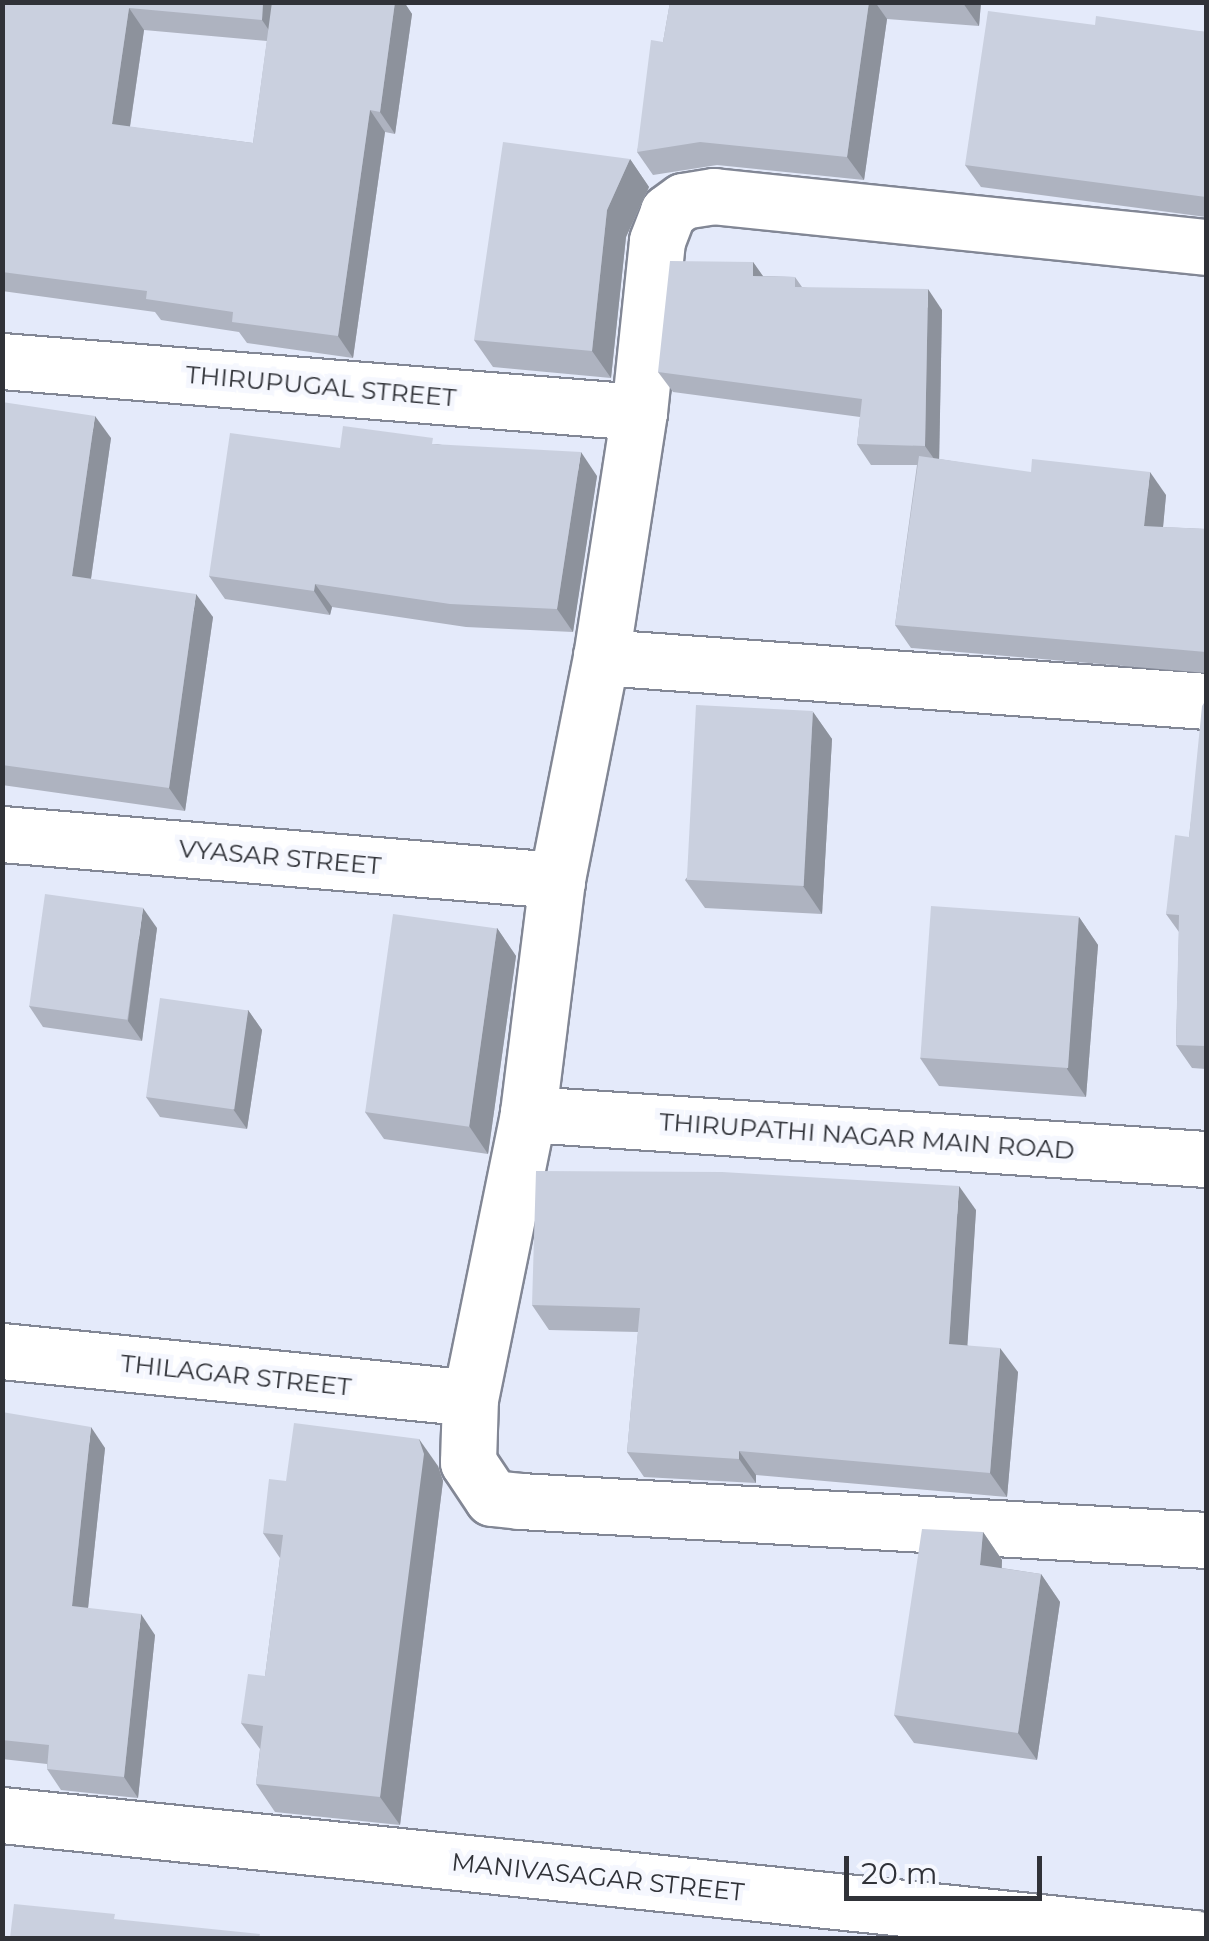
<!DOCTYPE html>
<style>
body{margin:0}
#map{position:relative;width:1209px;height:1941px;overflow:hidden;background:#e4eafa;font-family:Montserrat,sans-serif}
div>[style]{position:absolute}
.roads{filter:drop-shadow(2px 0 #828795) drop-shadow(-2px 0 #828795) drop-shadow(0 2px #828795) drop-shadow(0 -2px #828795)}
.minor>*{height:55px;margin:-27.5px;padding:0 27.5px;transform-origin:27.5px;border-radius:27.5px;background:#fff}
.wall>*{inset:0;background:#aeb3c0}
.shaded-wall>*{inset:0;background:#8d929c}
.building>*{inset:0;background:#cad0df;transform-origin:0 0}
span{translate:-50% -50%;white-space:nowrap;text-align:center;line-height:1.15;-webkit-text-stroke:10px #f5f7fe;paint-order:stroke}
.street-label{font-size:25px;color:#303238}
.frame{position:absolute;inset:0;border:5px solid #303238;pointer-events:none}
.scale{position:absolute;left:844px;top:1856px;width:198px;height:45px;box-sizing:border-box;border:5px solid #303238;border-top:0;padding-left:12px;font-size:30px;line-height:35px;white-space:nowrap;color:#303238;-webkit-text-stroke:8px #f5f7fe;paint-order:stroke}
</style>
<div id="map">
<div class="roads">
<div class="minor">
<i style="left:1206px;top:247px;width:495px;rotate:-174.1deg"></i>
<i style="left:714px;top:196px;width:31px;rotate:171deg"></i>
<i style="left:683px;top:201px;width:19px;rotate:144deg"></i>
<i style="left:668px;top:212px;width:31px;rotate:111deg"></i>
<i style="left:657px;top:241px;width:172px;rotate:96deg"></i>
<i style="left:639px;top:412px;width:248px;rotate:98.8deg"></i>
<i style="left:601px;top:657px;width:227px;rotate:101.2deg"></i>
<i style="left:557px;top:880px;width:236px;rotate:97.1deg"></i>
<i style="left:528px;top:1114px;width:290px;rotate:101.5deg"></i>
<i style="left:470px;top:1398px;width:64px;rotate:91.8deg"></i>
<i style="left:468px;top:1462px;width:43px;rotate:56.3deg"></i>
<i style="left:492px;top:1498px;width:28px;rotate:6deg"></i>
<i style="left:520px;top:1501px;width:687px;rotate:3.25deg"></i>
<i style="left:2px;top:361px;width:639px;rotate:4.58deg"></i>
<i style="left:601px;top:657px;width:607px;rotate:4.16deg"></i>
<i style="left:2px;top:834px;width:557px;rotate:4.74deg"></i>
<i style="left:528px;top:1114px;width:679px;rotate:3.8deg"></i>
<i style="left:2px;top:1351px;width:470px;rotate:5.7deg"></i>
<i style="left:2px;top:1815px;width:1198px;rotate:5.89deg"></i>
</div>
</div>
<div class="wall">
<i style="clip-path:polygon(evenodd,2px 2px,404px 2px,412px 14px,395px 134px,385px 132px,353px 358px,247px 343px,239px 332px,161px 320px,155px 312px,2px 291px,2px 2px,144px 30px,267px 41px,253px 143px,130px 127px,144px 30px)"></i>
<i style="clip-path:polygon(670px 2px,981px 2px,979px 26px,887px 19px,864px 180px,717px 165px,653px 175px,637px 152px,663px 42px)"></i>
<i style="clip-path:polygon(1095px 25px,1206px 32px,1206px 217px,981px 187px,965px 165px)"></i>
<i style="clip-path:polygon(630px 159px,649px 187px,626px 237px,611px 378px,493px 367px,474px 340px)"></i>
<i style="clip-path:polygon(753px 262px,763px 276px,795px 277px,802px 287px,942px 310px,939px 459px,1166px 495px,1163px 527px,1206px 529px,1206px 673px,911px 648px,895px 625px,917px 465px,871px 465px,857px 444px,860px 417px,673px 392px,658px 372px)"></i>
<i style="clip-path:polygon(2px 402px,111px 438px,91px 579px,213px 617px,185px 811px,2px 785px)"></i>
<i style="clip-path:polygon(437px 444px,597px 476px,573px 632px,466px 627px,332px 607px,330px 615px,225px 599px,209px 576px,340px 448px)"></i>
<i style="clip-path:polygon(1206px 700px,1206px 1069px,1192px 1068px,1176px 1045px,1179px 932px,1166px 914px,1189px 837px)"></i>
<i style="clip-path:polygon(813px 712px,832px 739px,822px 914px,705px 908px,685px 880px)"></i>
<i style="clip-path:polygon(1079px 917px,1098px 945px,1086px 1097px,939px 1086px,920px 1058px)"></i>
<i style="clip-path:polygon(157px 928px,142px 1041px,43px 1027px,29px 1006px)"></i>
<i style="clip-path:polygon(497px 928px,516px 956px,488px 1154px,384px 1139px,365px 1112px)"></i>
<i style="clip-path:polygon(248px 1010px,262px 1030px,247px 1129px,160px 1117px,146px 1097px)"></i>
<i style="clip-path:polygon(976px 1210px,967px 1345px,1018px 1372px,1007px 1497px,756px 1475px,756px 1483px,644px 1477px,627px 1452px,638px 1332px,549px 1330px,532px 1305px)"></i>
<i style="clip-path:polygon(2px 1412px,105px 1448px,88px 1608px,155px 1635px,138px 1798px,61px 1790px,47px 1769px,47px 1764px,2px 1759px)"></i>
<i style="clip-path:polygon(438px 1466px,443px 1481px,400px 1825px,275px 1812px,256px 1784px,260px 1749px,241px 1723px,265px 1676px,280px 1558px,263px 1533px,286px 1481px)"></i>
<i style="clip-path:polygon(983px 1532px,1002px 1560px,1002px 1568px,1041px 1574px,1060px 1602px,1037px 1760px,914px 1743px,894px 1715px)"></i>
</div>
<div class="shaded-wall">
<i style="clip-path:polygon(263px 2px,280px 2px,277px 42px,262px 20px)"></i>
<i style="clip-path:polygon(395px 2px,404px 2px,412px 14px,395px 134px,380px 112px)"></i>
<i style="clip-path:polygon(869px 2px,875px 2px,887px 19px,864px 180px,847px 157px)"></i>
<i style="clip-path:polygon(981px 2px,979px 26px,963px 3px)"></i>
<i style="clip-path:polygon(129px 8px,144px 30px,127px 146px,112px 124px)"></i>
<i style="clip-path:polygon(370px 110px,385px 132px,353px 358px,338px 336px)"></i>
<i style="clip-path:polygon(630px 159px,649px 187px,626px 237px,611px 378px,592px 351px,607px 210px)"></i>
<i style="clip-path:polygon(753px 262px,767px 282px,753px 276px)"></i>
<i style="clip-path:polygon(928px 289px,942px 310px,939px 466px,925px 446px)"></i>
<i style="clip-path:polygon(95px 416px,111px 438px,88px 599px,72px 576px)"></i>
<i style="clip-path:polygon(581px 452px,597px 476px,573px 632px,557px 609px)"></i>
<i style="clip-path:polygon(1150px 472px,1166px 495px,1161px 549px,1144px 526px)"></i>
<i style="clip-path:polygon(315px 584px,332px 607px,330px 615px,314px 591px)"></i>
<i style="clip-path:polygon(196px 594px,213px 617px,185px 811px,169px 788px)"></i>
<i style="clip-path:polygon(813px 712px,832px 739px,822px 914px,803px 886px)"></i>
<i style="clip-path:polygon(143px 908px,157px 928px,142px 1041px,128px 1021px)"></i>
<i style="clip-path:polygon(1079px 917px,1098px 945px,1086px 1097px,1067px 1069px)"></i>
<i style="clip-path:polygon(497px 928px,516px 956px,488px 1154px,469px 1126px)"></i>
<i style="clip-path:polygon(248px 1010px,262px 1030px,247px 1129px,233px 1109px)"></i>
<i style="clip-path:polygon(959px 1186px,976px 1210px,966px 1368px,949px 1344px)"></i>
<i style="clip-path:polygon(1000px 1348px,1018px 1372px,1007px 1497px,990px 1473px)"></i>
<i style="clip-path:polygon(91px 1427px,105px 1448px,86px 1627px,72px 1606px)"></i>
<i style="clip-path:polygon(419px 1439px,438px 1466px,443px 1481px,400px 1825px,380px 1797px)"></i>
<i style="clip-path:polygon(739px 1451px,756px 1475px,756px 1483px,739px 1459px)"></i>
<i style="clip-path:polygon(983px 1532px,1002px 1560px,1000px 1593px,980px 1565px)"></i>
<i style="clip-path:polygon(1041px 1574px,1060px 1602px,1037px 1760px,1018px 1733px)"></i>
<i style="clip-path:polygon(141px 1614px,155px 1635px,138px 1798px,124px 1777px)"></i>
</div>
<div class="building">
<i style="clip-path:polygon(2px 2px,263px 2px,262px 20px,129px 8px,112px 124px,253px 143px,272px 2px,395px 2px,380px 112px,370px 110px,338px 336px,232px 322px,233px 312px,146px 299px,147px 291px,2px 272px)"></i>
<i style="clip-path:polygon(670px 2px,869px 2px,847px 157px,700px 142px,637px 152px,651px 40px,663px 42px)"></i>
<i style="clip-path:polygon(988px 11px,1095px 25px,1096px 16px,1206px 32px,1206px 197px,965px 165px)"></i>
<i style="clip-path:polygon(503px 142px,630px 159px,607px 210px,592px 351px,474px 340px)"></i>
<i style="clip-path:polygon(670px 261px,753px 262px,753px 276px,795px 277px,795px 287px,928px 289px,925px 446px,857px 444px,862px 399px,658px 372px)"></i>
<i style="clip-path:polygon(2px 402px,95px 416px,72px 576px,196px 594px,169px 788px,2px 765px)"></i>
<i style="clip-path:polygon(343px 426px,433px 438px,432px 444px,581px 452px,557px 609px,450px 604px,315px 584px,314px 591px,209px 576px,230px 433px,340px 448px)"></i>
<i style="clip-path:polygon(919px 456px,1031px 472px,1032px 459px,1150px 472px,1144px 526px,1206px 529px,1206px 652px,895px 625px)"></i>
<i style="clip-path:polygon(1206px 700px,1206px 1046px,1176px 1045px,1179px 915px,1166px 914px,1175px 835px,1189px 837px,1202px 706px)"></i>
<i style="left:696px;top:705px;width:117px;height:175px;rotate:3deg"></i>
<i style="left:45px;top:894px;width:99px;height:113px;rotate:8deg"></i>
<i style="left:931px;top:906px;width:148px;height:152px;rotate:4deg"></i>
<i style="left:393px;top:914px;width:105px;height:200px;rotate:8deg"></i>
<i style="left:160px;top:998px;width:89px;height:100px;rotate:8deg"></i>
<i style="clip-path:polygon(536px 1171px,722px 1172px,959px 1186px,949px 1344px,1000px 1348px,990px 1473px,739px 1451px,739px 1459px,627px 1452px,640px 1308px,532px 1305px)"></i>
<i style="clip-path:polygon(2px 1412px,91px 1427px,72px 1606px,141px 1614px,124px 1777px,47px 1769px,49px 1745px,2px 1740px)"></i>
<i style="clip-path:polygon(294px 1423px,419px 1439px,424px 1454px,380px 1797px,256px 1784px,263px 1726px,241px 1723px,248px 1674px,265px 1676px,283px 1535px,263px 1533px,269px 1479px,286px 1481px)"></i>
<i style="clip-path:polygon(922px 1529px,983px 1532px,980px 1565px,1041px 1574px,1018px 1733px,894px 1715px)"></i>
<i style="clip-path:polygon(14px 1904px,115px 1914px,114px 1919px,260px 1934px,259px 1938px,10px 1938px)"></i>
</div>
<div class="street-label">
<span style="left:321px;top:386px;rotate:5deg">THIRUPUGAL STREET</span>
<span style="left:280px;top:857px;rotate:5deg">VYASAR STREET</span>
<span style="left:867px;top:1136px;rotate:4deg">THIRUPATHI NAGAR MAIN ROAD</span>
<span style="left:236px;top:1375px;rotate:6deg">THILAGAR STREET</span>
<span style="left:598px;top:1877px;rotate:6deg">MANIVASAGAR STREET</span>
</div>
<div class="frame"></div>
<div class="scale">20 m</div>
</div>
